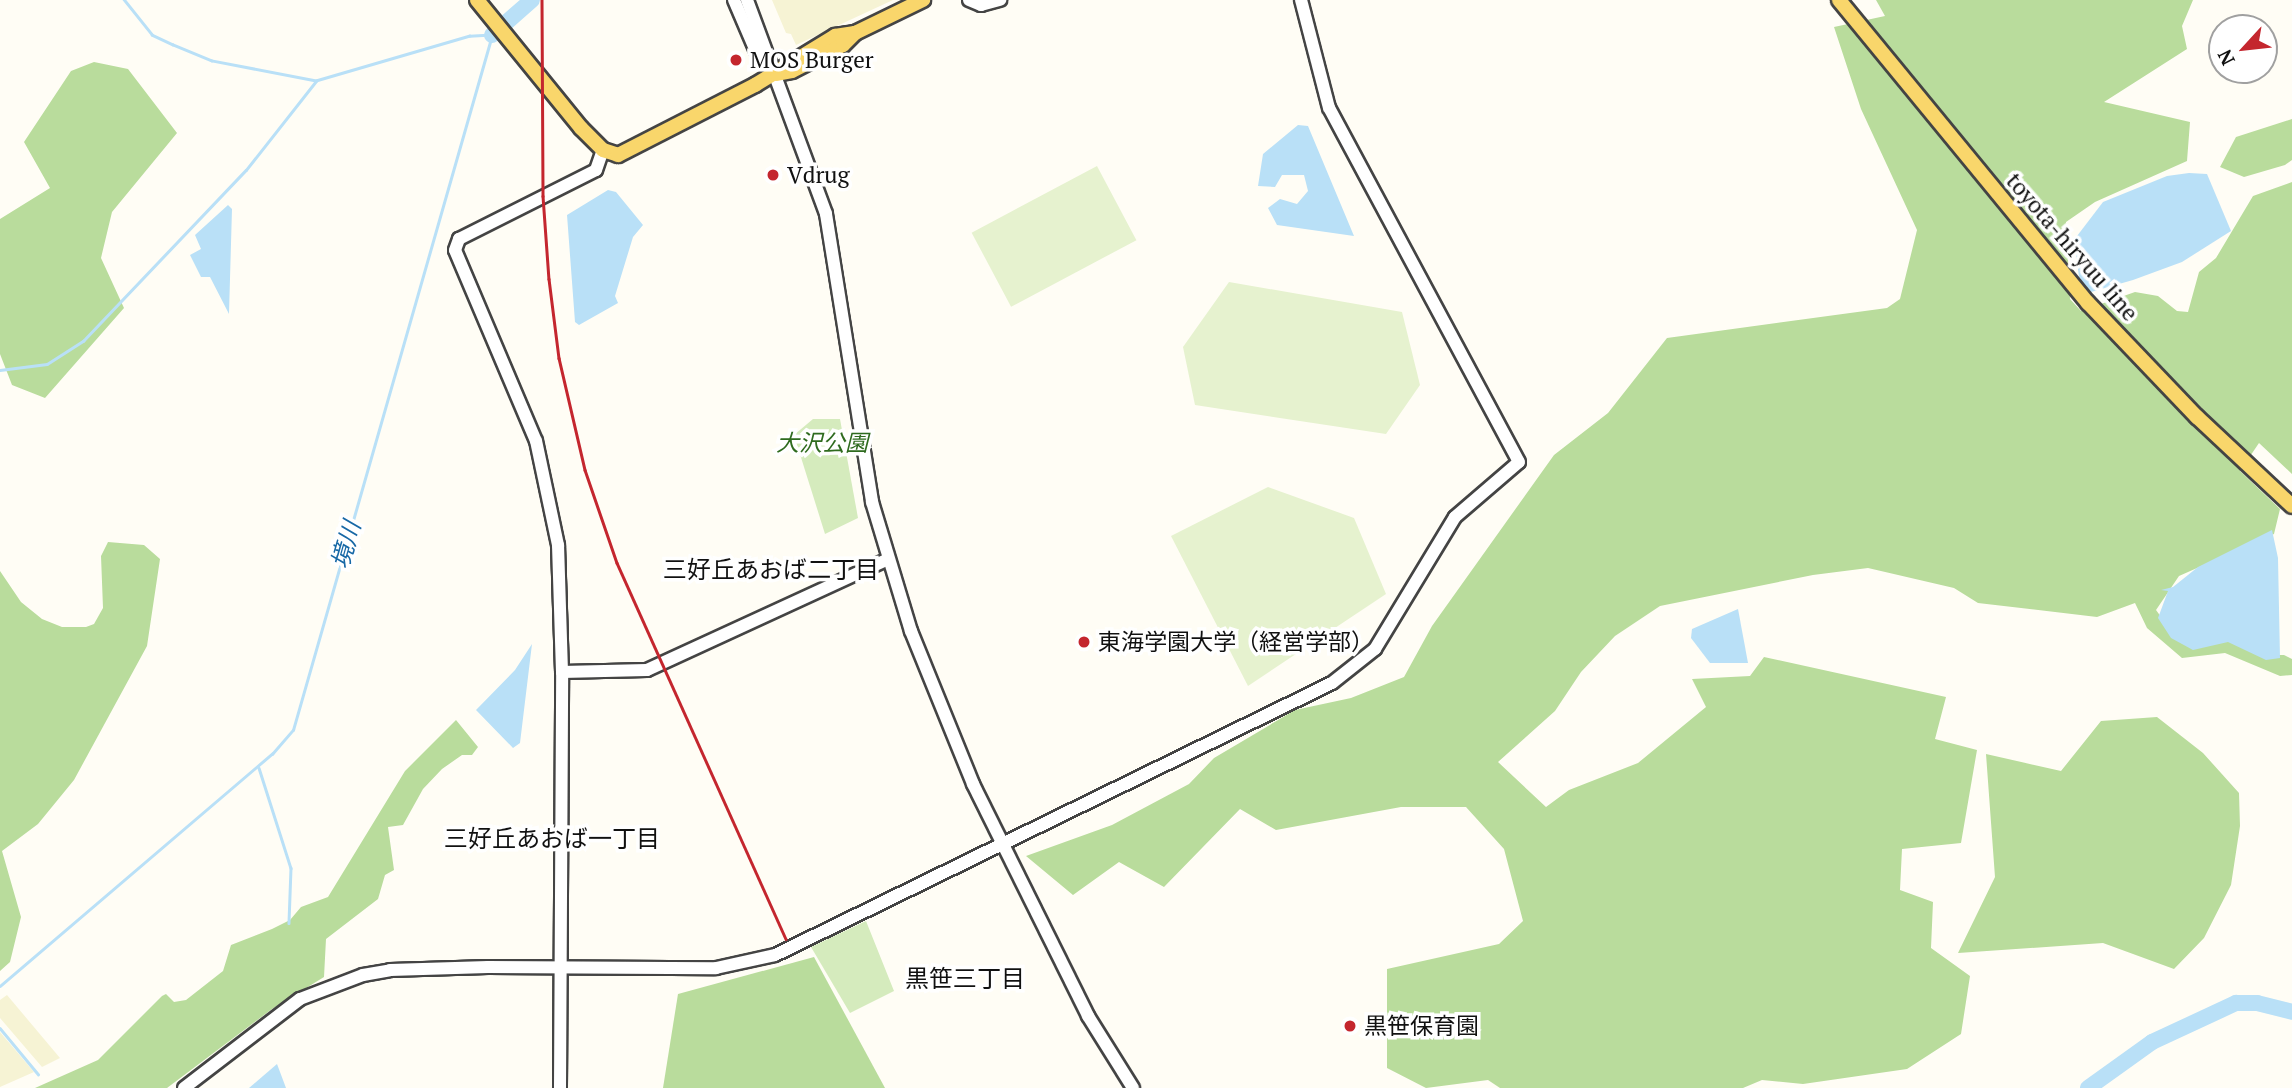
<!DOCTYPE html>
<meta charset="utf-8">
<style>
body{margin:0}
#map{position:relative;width:2292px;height:1088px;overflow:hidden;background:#fffdf5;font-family:"PT Serif","Noto Sans JP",serif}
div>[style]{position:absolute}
.farmland>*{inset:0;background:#f6f3d4}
.green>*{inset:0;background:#d5ebbd}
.forest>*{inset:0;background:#b9dc9c}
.pitch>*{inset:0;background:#e6f2cf;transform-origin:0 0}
.water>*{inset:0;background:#b9e0f7}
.stream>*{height:2.5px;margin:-1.25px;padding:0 1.25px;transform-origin:1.25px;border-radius:1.25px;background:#b9e0f7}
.river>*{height:16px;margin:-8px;padding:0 8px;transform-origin:8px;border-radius:8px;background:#b9e0f7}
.roads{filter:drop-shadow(2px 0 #444) drop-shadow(-2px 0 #444) drop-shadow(0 2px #444) drop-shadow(0 -2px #444)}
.minor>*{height:12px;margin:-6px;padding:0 6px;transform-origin:6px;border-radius:6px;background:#fff}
.major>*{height:14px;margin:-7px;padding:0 7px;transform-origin:7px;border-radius:7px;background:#f9d66b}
.rail>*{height:2.5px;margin:-1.25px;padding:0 1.25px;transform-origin:1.25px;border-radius:1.25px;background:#c4262e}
.dots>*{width:19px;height:19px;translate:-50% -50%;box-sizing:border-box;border:4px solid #fff;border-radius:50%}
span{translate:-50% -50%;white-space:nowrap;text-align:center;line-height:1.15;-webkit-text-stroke:7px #fff;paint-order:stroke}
.poi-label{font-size:23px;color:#111}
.left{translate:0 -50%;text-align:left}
.street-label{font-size:23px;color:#111}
.park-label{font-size:23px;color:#2f6b1f;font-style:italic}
.water-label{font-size:24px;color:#1768a6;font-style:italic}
.neighbourhood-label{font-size:24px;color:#111}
.north{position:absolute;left:2208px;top:14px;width:70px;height:70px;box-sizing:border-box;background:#fff;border:2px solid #a0a0a0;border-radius:50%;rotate:243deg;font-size:19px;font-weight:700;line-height:28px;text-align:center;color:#111}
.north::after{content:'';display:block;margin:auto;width:24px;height:32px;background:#c4262e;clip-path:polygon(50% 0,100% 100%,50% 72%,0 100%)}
</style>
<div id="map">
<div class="farmland">
<i style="clip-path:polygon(772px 0,893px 0,796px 45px,791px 34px,786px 33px)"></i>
<i style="clip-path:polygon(7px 995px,60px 1058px,42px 1067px,0 1018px,0 1000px)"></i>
<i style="clip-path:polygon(0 1032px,34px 1072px,0 1087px)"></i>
</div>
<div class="green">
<i style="clip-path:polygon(813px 419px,840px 419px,858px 518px,825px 534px,794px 435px)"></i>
<i style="clip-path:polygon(866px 921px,894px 991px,850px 1013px,811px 947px)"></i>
</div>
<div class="forest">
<i style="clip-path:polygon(1876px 0,2193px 0,2182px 26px,2187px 49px,2104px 102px,2190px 122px,2187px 161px,2095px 202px,2066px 222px,2070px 299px,2081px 311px,2135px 292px,2158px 296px,2177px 311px,2188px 312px,2199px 272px,2216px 258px,2253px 196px,2292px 182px,2292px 474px,2259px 443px,2240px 471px,2280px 509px,2274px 534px,2179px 576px,2156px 610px,2172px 632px,2252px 643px,2270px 655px,2284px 655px,2292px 659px,2292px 675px,2280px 676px,2225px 653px,2182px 658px,2147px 628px,2135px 603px,2097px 617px,1978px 603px,1954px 588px,1868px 568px,1813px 575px,1660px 606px,1615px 636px,1581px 672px,1555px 711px,1498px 762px,1546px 807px,1569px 790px,1638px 763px,1706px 707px,1692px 679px,1750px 676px,1764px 657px,1946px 697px,1935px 739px,1977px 750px,1961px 843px,1902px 849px,1900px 890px,1933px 902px,1931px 948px,1970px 976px,1961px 1034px,1907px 1069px,1803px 1084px,1762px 1080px,1743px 1088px,1500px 1088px,1488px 1080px,1426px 1088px,1387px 1068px,1387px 969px,1499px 944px,1523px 921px,1504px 849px,1466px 807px,1401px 807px,1276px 830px,1240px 809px,1164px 887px,1119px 862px,1073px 895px,1026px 856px,1112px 825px,1189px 784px,1214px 758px,1295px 710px,1351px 698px,1404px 677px,1432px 626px,1554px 455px,1608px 413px,1667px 338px,1887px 308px,1900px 299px,1917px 230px,1861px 109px,1834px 27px,1885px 16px)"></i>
<i style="clip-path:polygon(94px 62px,128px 69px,177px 133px,112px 212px,101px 258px,124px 308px,45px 398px,12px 385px,0 354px,0 219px,50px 188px,24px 142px,71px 71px)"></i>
<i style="clip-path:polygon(2292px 119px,2292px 160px,2285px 165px,2244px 177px,2220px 167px,2236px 137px)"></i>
<i style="clip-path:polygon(108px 542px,144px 545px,160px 559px,147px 646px,74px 780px,38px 824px,2px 851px,21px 917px,10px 962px,0 971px,0 571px,21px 602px,42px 619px,62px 627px,86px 627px,94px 624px,103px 608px,101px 556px)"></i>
<i style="clip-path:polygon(2157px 717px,2203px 753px,2239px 793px,2240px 826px,2231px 885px,2204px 938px,2174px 969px,2103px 943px,1958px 953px,1995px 877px,1986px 754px,2061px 771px,2101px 721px)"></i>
<i style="clip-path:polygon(456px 720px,478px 747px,472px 755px,462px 755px,442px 769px,423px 789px,403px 825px,388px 827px,394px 870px,385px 875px,378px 899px,326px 939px,324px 977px,272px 1009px,167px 1088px,35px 1088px,98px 1060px,162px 996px,166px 994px,174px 1002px,186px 1000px,223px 971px,231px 945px,272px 929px,290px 920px,301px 907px,328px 897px,405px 771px)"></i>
<i style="clip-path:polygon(814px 957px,885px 1088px,663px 1088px,678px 994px)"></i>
</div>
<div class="pitch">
<i style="left:1097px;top:166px;width:84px;height:142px;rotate:62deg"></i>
<i style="clip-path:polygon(1229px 282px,1402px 312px,1420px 385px,1386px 434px,1195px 405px,1183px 347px)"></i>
<i style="clip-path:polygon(1268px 487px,1354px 518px,1386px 594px,1248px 686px,1171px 536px)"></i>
</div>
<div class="water">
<i style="clip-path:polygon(1298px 125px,1308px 126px,1354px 236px,1277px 225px,1268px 208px,1280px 199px,1297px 204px,1308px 191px,1304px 175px,1282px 175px,1275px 187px,1258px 186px,1263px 154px)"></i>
<i style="clip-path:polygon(2189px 173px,2207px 174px,2231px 231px,2182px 262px,2133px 280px,2091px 292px,2080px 284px,2074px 240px,2103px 202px,2167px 176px)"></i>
<i style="clip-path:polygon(608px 190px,616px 192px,643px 225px,633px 237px,615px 296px,618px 303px,579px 325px,575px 322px,567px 215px)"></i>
<i style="clip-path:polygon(228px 205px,232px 209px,229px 314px,210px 277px,201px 277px,190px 255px,201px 249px,195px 235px)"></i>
<i style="clip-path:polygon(2272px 530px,2278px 558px,2280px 658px,2266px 660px,2228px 642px,2193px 650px,2171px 638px,2158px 618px,2168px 591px,2161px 590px,2173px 587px,2198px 567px)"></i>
<i style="clip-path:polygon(1738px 609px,1748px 663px,1710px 663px,1691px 638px,1692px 629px)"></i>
<i style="clip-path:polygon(532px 644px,520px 743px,513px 748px,476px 710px,515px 670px)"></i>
<i style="clip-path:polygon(277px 1064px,286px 1088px,249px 1088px)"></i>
</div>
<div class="stream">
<i style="left:0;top:370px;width:47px;rotate:-7.3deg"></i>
<i style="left:47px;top:364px;width:43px;rotate:-32.6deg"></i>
<i style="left:83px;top:341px;width:236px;rotate:-46.4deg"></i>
<i style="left:246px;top:170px;width:113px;rotate:-51.8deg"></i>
<i style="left:259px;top:768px;width:105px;rotate:72.3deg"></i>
<i style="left:291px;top:868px;width:55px;rotate:92.1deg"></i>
<i style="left:0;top:986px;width:358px;rotate:-40.5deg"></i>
<i style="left:272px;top:754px;width:32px;rotate:-49deg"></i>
<i style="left:293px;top:730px;width:723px;rotate:-74.02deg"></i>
<i style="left:492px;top:35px;width:22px;rotate:177deg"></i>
<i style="left:470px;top:36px;width:160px;rotate:163.7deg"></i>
<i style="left:316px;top:81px;width:106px;rotate:-169.1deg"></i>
<i style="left:212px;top:61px;width:42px;rotate:-157.7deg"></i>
<i style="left:173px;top:45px;width:23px;rotate:-155deg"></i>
<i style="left:152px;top:35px;width:45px;rotate:-128.7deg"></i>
<i style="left:0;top:1028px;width:60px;rotate:50.4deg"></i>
</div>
<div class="river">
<i style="left:492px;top:35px;width:53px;rotate:-41.2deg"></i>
<i style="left:2088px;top:1088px;width:79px;rotate:-35.7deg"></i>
<i style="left:2152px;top:1042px;width:93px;rotate:-24.9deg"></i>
<i style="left:2236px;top:1003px;width:21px"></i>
<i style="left:2257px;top:1003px;width:36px;rotate:14deg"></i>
</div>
<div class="roads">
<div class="minor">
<i style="left:734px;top:0;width:53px;rotate:66.8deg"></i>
<i style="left:755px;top:49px;width:28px;rotate:52deg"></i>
<i style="left:747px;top:0;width:228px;rotate:69.7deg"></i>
<i style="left:826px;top:214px;width:292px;rotate:80.9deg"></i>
<i style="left:872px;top:502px;width:135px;rotate:73.2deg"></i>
<i style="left:911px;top:631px;width:165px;rotate:67.9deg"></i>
<i style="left:973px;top:784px;width:259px;rotate:63.6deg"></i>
<i style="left:1088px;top:1016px;width:85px;rotate:58deg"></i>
<i style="left:969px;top:0;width:13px;rotate:23deg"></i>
<i style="left:981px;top:5px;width:20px;rotate:-15deg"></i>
<i style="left:562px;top:672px;width:85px;rotate:-1.3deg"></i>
<i style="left:647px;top:670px;width:263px;rotate:-24.7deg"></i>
<i style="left:184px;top:1088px;width:146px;rotate:-37.5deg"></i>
<i style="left:300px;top:999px;width:67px;rotate:-20.9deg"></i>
<i style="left:363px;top:975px;width:27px;rotate:-10deg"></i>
<i style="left:390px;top:970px;width:98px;rotate:-1.8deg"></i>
<i style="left:488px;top:967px;width:228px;rotate:0.3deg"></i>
<i style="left:716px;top:968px;width:60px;rotate:-12.4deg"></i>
<i style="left:775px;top:955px;width:620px;rotate:-26.03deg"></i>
<i style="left:1332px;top:683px;width:55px;rotate:-38.3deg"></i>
<i style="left:1375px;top:649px;width:154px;rotate:-58.8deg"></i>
<i style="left:1455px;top:517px;width:84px;rotate:-40.7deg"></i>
<i style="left:1519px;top:462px;width:402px;rotate:-118.2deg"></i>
<i style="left:1329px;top:108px;width:112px;rotate:-104.5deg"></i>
<i style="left:560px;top:1088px;width:416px;rotate:-89.7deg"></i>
<i style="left:562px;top:672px;width:127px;rotate:-91.8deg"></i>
<i style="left:558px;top:545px;width:106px;rotate:-101.9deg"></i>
<i style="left:536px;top:441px;width:207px;rotate:-113deg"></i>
<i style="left:455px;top:250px;width:12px;rotate:-70deg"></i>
<i style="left:459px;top:239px;width:153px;rotate:-26.7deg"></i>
<i style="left:596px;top:170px;width:21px;rotate:-71deg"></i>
</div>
<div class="major">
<i style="left:477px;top:0;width:165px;rotate:50.9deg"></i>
<i style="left:581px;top:128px;width:31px;rotate:45deg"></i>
<i style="left:603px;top:150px;width:16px;rotate:18deg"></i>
<i style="left:618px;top:155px;width:154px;rotate:-27.1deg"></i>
<i style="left:755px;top:85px;width:94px;rotate:-31.5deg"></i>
<i style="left:835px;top:36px;width:20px;rotate:-9deg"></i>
<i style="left:855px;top:33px;width:76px;rotate:-25.9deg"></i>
<i style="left:1839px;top:0;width:392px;rotate:50.6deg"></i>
<i style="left:2088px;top:303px;width:158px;rotate:46.3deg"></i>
<i style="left:2197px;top:417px;width:130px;rotate:43.1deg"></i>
<i style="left:777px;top:74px;width:15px;rotate:-11deg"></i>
<i style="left:792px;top:71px;width:57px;rotate:-27deg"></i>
<i style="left:843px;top:45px;width:17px;rotate:-45deg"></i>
</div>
</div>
<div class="rail">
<i style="left:542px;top:0;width:196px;rotate:89.7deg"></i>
<i style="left:543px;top:196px;width:83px;rotate:85.9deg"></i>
<i style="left:549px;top:279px;width:80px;rotate:82.8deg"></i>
<i style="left:559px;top:358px;width:115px;rotate:76.9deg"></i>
<i style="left:585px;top:470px;width:98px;rotate:71deg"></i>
<i style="left:617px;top:563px;width:412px;rotate:65.8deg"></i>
</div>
<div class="dots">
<i style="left:736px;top:60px;background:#c4262e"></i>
<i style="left:773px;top:175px;background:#c4262e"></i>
<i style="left:1084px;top:642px;background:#c4262e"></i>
<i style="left:1350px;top:1026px;background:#c4262e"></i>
</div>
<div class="poi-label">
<span class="left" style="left:750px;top:60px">MOS Burger</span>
<span class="left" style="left:787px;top:175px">Vdrug</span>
<span class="left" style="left:1098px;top:642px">東海学園大学（経営学部）</span>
<span class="left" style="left:1364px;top:1026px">黒笹保育園</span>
</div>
<div class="street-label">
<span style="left:2072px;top:247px;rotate:49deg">toyota-hiryuu line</span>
</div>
<div class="park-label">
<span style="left:822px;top:443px">大沢公園</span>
</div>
<div class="water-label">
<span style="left:346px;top:545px;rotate:-74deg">境川</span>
</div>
<div class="neighbourhood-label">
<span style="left:771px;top:570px">三好丘あおば二丁目</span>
<span style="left:552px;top:839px">三好丘あおば一丁目</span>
<span style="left:965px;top:979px">黒笹三丁目</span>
</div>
<div class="north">N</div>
</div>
